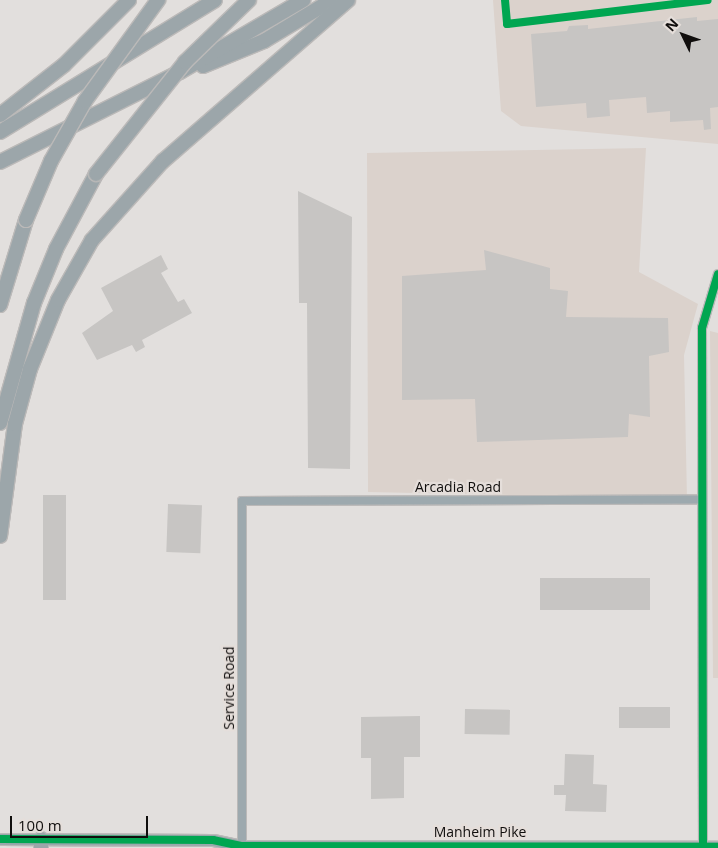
<!DOCTYPE html>
<style>
body{margin:0}
#map{position:relative;width:718px;height:848px;overflow:hidden;background:#e2dfdd;font-family:"Open Sans",sans-serif}
div>[style]{position:absolute}
.built>*{inset:0;background:#dbd2cc}
.building>*{inset:0;background:#c7c5c3;transform-origin:0 0}
.roads{filter:drop-shadow(1px 0 #bbb9b8) drop-shadow(-1px 0 #bbb9b8) drop-shadow(0 1px #bbb9b8) drop-shadow(0 -1px #bbb9b8)}
.minor>*{height:8px;margin:-4px;padding:0 4px;transform-origin:4px;border-radius:4px;background:#9da9ae}
.primary>*{height:11px;margin:-5.5px;padding:0 5.5px;transform-origin:5.5px;border-radius:5.5px;background:#9aa8ac}
.motorway>*{height:14px;margin:-7px;padding:0 7px;transform-origin:7px;border-radius:7px;background:#9ca6aa}
.bridges{filter:drop-shadow(1px 0 #bbb9b8) drop-shadow(-1px 0 #bbb9b8) drop-shadow(0 1px #bbb9b8) drop-shadow(0 -1px #bbb9b8)}
.motorway-bridge>*{height:14px;margin:-7px;padding:0 7px;transform-origin:7px;border-radius:7px;background:#9ca6aa}
.bus-1>*{height:8px;margin:-4px;padding:0 4px;transform-origin:4px;border-radius:4px;background:#00a651}
span{translate:-50% -50%;white-space:nowrap;text-align:center;line-height:1.15;-webkit-text-stroke:4.5px #e5deda;paint-order:stroke}
.street-label{font-size:14px;color:#100e0d}
.north{position:absolute;left:658px;top:10px;width:50px;height:50px;-webkit-text-stroke:4px #e5deda;paint-order:stroke;rotate:312deg;font-size:14px;font-weight:700;line-height:20px;text-align:center;color:#100e0d}
.north::after{content:'';display:block;margin:auto;width:18px;height:22px;background:#100e0d;clip-path:polygon(50% 0,100% 100%,50% 72%,0 100%)}
.scale{position:absolute;left:10px;top:816px;width:138px;height:22px;box-sizing:border-box;border:2px solid #100e0d;border-top:0;padding-left:6px;font-size:15px;line-height:18px;white-space:nowrap;color:#100e0d;-webkit-text-stroke:4px #e5deda;paint-order:stroke}
</style>
<div id="map">
<div class="built">
<i style="clip-path:polygon(493px 0,718px 0,718px 144px,521px 126px,501px 111px)"></i>
<i style="clip-path:polygon(646px 148px,639px 272px,698px 304px,684px 355px,687px 499px,368px 492px,367px 153px)"></i>
<i style="clip-path:polygon(710px 331px,718px 333px,718px 678px,713px 678px)"></i>
</div>
<div class="building">
<i style="clip-path:polygon(697px 17px,697px 21px,718px 19px,718px 107px,710px 108px,711px 129px,704px 130px,703px 120px,670px 122px,670px 111px,647px 113px,646px 97px,609px 100px,610px 116px,587px 118px,586px 103px,536px 107px,531px 34px,567px 31px,569px 26px,588px 25px,588px 29px)"></i>
<i style="clip-path:polygon(298px 191px,352px 217px,350px 469px,308px 468px,307px 303px,299px 303px)"></i>
<i style="clip-path:polygon(484px 250px,550px 268px,550px 289px,568px 291px,566px 317px,668px 318px,669px 352px,649px 356px,650px 417px,629px 414px,628px 437px,477px 442px,475px 399px,402px 400px,402px 276px,486px 270px)"></i>
<i style="clip-path:polygon(161px 255px,168px 269px,161px 273px,178px 302px,184px 299px,192px 313px,142px 340px,145px 347px,136px 352px,132px 345px,97px 360px,82px 333px,113px 311px,101px 288px)"></i>
<i style="left:43px;top:495px;width:23px;height:105px"></i>
<i style="left:168px;top:504px;width:34px;height:48px;rotate:2deg"></i>
<i style="left:650px;top:578px;width:32px;height:110px;rotate:90deg"></i>
<i style="left:619px;top:707px;width:51px;height:21px"></i>
<i style="left:465px;top:709px;width:45px;height:25px;rotate:1deg"></i>
<i style="clip-path:polygon(420px 716px,420px 757px,404px 757px,404px 798px,371px 799px,371px 758px,361px 758px,361px 717px)"></i>
<i style="clip-path:polygon(565px 754px,594px 755px,593px 784px,607px 785px,606px 812px,565px 811px,566px 795px,554px 795px,554px 785px,564px 785px)"></i>
</div>
<div class="roads">
<div class="minor">
<i style="left:242px;top:848px;width:347px;rotate:-90deg"></i>
<i style="left:242px;top:501px;width:460px;rotate:-0.2deg"></i>
<i style="left:703px;top:848px;width:520px;rotate:-90.11deg"></i>
<i style="left:702px;top:328px;width:56px;rotate:-73.5deg"></i>
</div>
<div class="primary">
<i style="left:0;top:839px;width:213px;rotate:0.3deg"></i>
<i style="left:213px;top:840px;width:30px;rotate:12deg"></i>
<i style="left:242px;top:846px;width:476px;rotate:0.1deg"></i>
</div>
<div class="motorway">
<i style="left:203px;top:66px;width:66px;rotate:-22.3deg"></i>
<i style="left:264px;top:41px;width:79px;rotate:-31.1deg"></i>
<i style="left:0;top:115px;width:81px;rotate:-38deg"></i>
<i style="left:64px;top:65px;width:92px;rotate:-45deg"></i>
<i style="left:0;top:132px;width:252px;rotate:-31.5deg"></i>
<i style="left:0;top:162px;width:201px;rotate:-26.6deg"></i>
<i style="left:180px;top:72px;width:143px;rotate:-30.3deg"></i>
<i style="left:0;top:305px;width:89px;rotate:-73deg"></i>
<i style="left:0;top:423px;width:125px;rotate:-74.2deg"></i>
<i style="left:34px;top:303px;width:58px;rotate:-67.8deg"></i>
<i style="left:56px;top:249px;width:85px;rotate:-61.9deg"></i>
<i style="left:0;top:536px;width:113px;rotate:-82.4deg"></i>
<i style="left:15px;top:424px;width:57px;rotate:-74.7deg"></i>
<i style="left:30px;top:369px;width:74px;rotate:-67.9deg"></i>
<i style="left:58px;top:300px;width:69px;rotate:-60.5deg"></i>
<i style="left:92px;top:240px;width:106px;rotate:-48.1deg"></i>
<i style="left:163px;top:161px;width:245px;rotate:-41deg"></i>
<i style="left:41px;top:848px;width:9px;rotate:-90deg"></i>
</div>
</div>
<div class="bridges">
<div class="motorway-bridge">
<i style="left:96px;top:174px;width:143px;rotate:-51.5deg"></i>
<i style="left:185px;top:62px;width:89px;rotate:-44.1deg"></i>
<i style="left:26px;top:220px;width:64px;rotate:-67deg"></i>
<i style="left:51px;top:161px;width:69px;rotate:-60.5deg"></i>
<i style="left:85px;top:101px;width:125px;rotate:-54.1deg"></i>
</div>
</div>
<div class="bus-1">
<i style="left:505px;top:0;width:24px;rotate:85deg"></i>
<i style="left:507px;top:24px;width:202px;rotate:-6.8deg"></i>
<i style="left:0;top:839px;width:213px;rotate:0.3deg"></i>
<i style="left:213px;top:840px;width:30px;rotate:12deg"></i>
<i style="left:242px;top:846px;width:476px;rotate:0.1deg"></i>
<i style="left:703px;top:847px;width:519px;rotate:-90.11deg"></i>
<i style="left:702px;top:328px;width:56px;rotate:-73.5deg"></i>
</div>
<div class="street-label">
<span style="left:458px;top:487px">Arcadia Road</span>
<span style="left:229px;top:688px;rotate:-90deg">Service Road</span>
<span style="left:480px;top:832px">Manheim Pike</span>
</div>
<div class="north">N</div>
<div class="scale">100 m</div>
</div>
